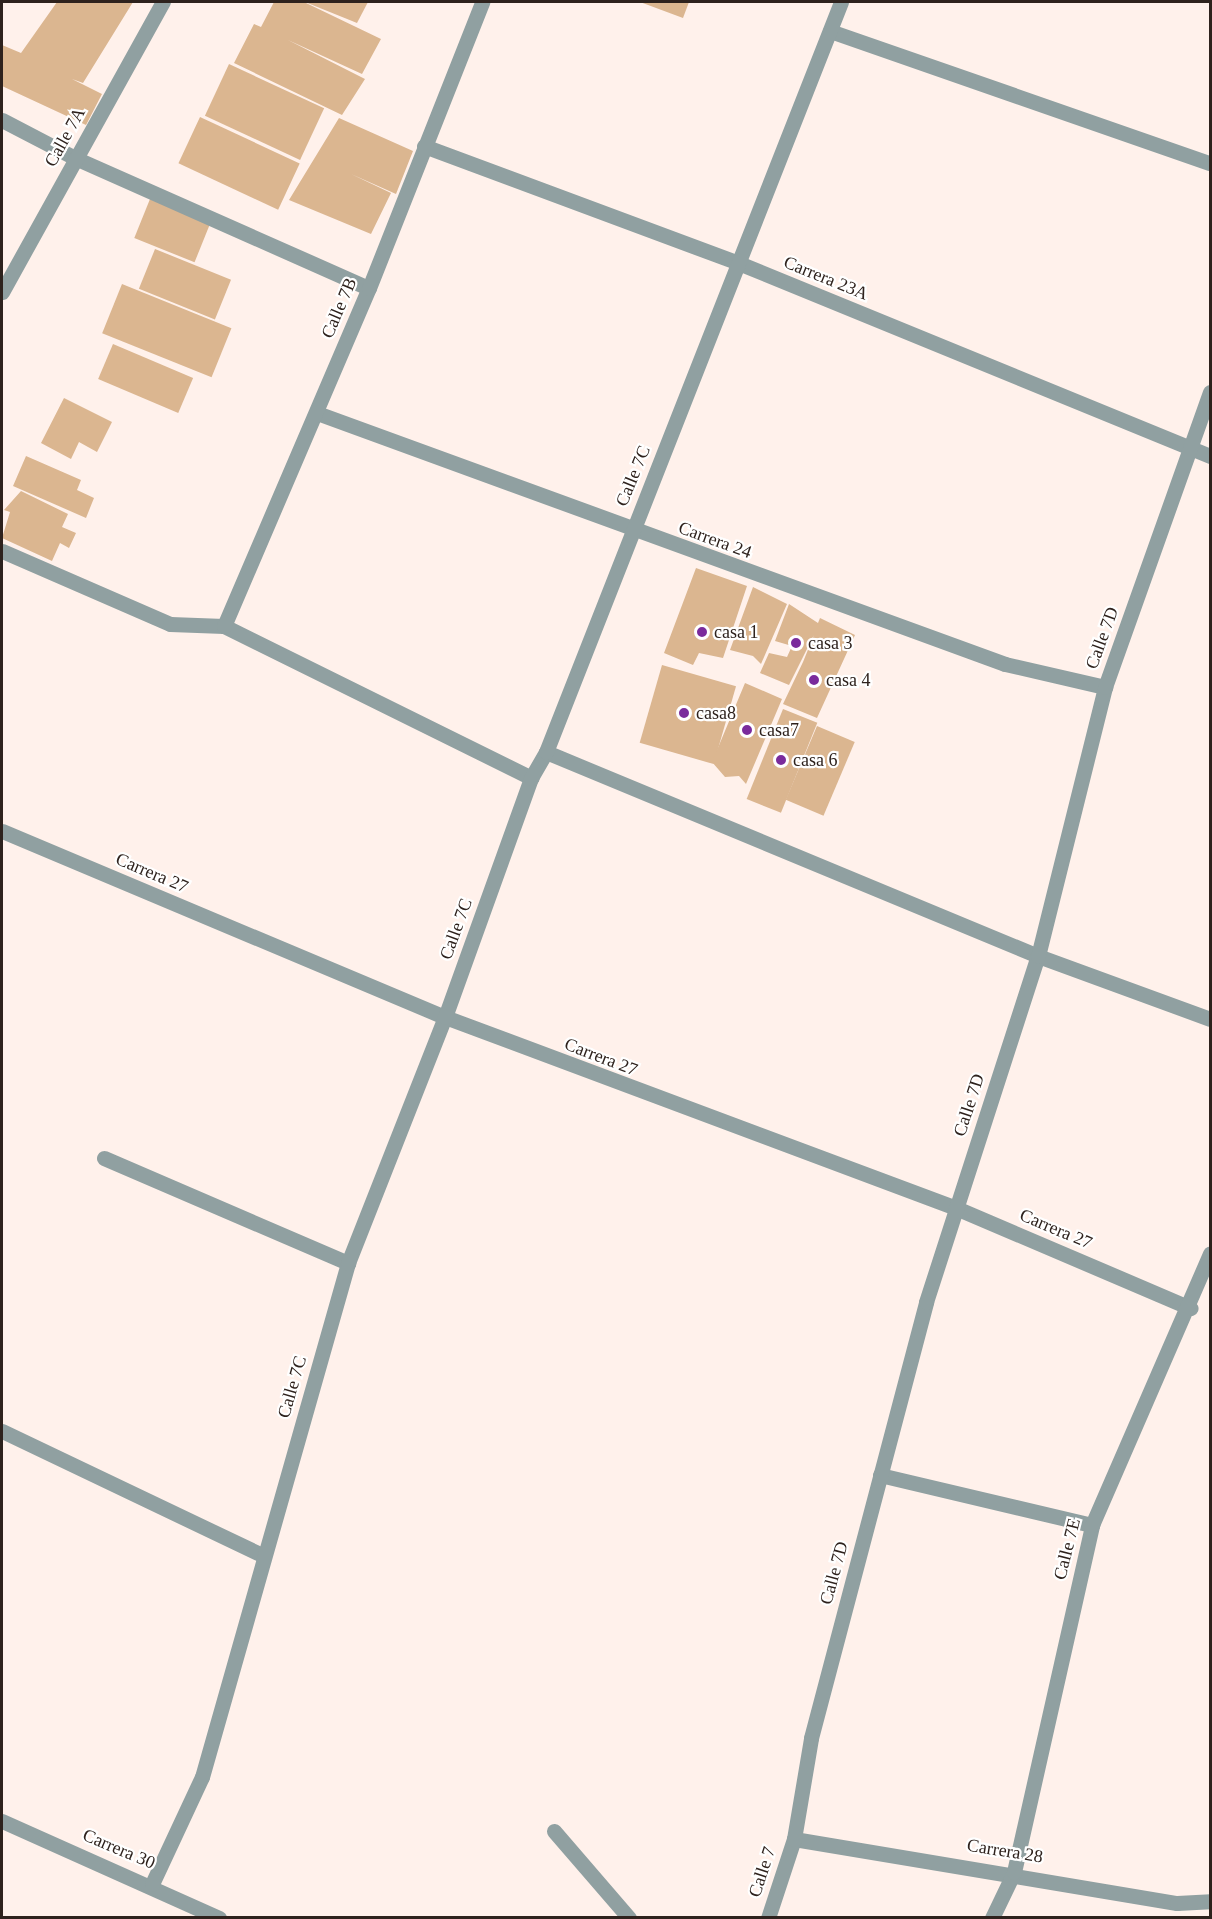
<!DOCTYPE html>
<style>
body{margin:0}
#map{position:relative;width:1212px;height:1919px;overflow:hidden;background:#fff1eb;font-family:"Times New Roman",serif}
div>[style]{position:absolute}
.building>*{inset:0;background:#dbb690;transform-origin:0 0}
.lane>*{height:15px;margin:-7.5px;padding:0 7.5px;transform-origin:7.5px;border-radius:7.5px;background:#90a0a1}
.street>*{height:15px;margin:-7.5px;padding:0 7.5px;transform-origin:7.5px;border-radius:7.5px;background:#90a0a1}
.dots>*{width:16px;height:16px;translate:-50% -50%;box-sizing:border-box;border:3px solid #fff;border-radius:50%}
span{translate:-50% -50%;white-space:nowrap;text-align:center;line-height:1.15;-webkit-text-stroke:4.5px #fff;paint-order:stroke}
.street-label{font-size:18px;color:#2e221d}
.poi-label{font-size:18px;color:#2e221d}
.left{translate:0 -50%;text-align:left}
.frame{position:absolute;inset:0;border:3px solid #2e221d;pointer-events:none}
</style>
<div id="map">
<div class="building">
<i style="clip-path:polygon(57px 2px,133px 2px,83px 83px,72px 79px,102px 94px,86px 125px,2px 86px,2px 45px,21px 53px)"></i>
<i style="clip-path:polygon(274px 2px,304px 2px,381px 39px,362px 74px,288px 40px,365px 79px,342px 115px,234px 63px,254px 24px,261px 27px)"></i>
<i style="clip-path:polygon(305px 2px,368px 2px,357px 23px)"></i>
<i style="clip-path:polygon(640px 2px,689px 2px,683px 18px)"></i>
<i style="left:229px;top:64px;width:105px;height:57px;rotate:25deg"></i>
<i style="left:200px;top:117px;width:110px;height:51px;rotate:25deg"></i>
<i style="clip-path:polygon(339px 118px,413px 151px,396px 194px,351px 174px,391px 193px,371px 234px,289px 200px)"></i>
<i style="left:150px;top:199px;width:65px;height:42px;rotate:22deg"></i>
<i style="left:155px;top:249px;width:82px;height:43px;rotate:22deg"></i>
<i style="left:122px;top:284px;width:118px;height:53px;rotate:22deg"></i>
<i style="left:113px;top:344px;width:87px;height:38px;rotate:23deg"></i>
<i style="clip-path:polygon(64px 398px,112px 422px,97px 452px,79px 442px,71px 459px,41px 443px)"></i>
<i style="clip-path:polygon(26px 456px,81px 480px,77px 490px,94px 498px,86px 518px,13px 486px)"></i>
<i style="clip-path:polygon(21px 491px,68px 514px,62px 527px,76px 533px,69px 548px,60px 543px,52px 561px,2px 538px,10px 512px,4px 510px)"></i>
<i style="clip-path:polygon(696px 568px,747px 586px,723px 658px,699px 653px,693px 665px,664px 653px)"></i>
<i style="clip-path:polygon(753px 587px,787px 604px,761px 664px,753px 656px,730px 650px)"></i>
<i style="clip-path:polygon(789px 604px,818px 623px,820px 618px,855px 635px,817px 718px,783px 704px,803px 662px,814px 635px,789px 685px,760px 673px,769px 653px,787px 657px,792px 646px,775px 641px)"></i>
<i style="left:662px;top:665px;width:77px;height:81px;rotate:16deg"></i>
<i style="clip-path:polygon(745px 683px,782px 699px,746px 784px,739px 776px,725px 777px,712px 762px)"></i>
<i style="left:783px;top:709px;width:37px;height:97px;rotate:22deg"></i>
<i style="left:817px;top:726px;width:41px;height:80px;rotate:23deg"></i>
</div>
<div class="lane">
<i style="left:830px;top:31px;width:402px;rotate:19.2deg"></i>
</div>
<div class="street">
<i style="left:2px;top:120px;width:82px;rotate:27.5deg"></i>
<i style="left:75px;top:158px;width:321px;rotate:23.9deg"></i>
<i style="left:424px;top:146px;width:338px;rotate:20.4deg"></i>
<i style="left:741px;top:264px;width:507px;rotate:22.26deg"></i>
<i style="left:2px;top:292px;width:332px;rotate:-61deg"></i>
<i style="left:317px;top:413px;width:732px;rotate:20.04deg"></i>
<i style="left:1005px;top:664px;width:103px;rotate:13deg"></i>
<i style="left:2px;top:551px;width:183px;rotate:23.5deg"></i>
<i style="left:170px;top:624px;width:54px;rotate:2.1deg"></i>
<i style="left:224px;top:626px;width:343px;rotate:26.3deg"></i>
<i style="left:224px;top:626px;width:368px;rotate:-66.8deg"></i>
<i style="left:369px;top:288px;width:308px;rotate:-68.4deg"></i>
<i style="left:546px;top:752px;width:533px;rotate:22.52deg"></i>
<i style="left:1038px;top:956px;width:183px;rotate:20.1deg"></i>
<i style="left:2px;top:831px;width:480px;rotate:22.8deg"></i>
<i style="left:445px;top:1017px;width:546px;rotate:20.49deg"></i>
<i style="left:956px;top:1208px;width:255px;rotate:23.1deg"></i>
<i style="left:104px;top:1158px;width:266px;rotate:23.3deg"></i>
<i style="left:2px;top:1431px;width:290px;rotate:25.5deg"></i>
<i style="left:880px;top:1475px;width:218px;rotate:13.3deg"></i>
<i style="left:2px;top:1821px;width:238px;rotate:24.1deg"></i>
<i style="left:554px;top:1831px;width:115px;rotate:49.2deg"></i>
<i style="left:794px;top:1839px;width:388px;rotate:9.5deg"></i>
<i style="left:1177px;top:1903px;width:33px;rotate:-3deg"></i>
<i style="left:152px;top:1884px;width:118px;rotate:-65deg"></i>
<i style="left:202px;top:1777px;width:534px;rotate:-74.14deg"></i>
<i style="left:348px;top:1263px;width:264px;rotate:-68.5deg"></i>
<i style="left:445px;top:1017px;width:254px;rotate:-70.2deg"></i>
<i style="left:531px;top:778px;width:30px;rotate:-60deg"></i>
<i style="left:546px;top:752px;width:806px;rotate:-68.53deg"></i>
<i style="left:768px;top:1918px;width:83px;rotate:-71.8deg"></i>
<i style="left:794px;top:1839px;width:102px;rotate:-80.4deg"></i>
<i style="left:811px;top:1738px;width:451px;rotate:-75.2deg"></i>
<i style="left:926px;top:1302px;width:364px;rotate:-72.1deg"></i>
<i style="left:1038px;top:956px;width:277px;rotate:-76deg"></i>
<i style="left:1105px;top:687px;width:313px;rotate:-70.4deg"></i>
<i style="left:992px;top:1918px;width:51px;rotate:-64.4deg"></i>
<i style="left:1014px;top:1872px;width:356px;rotate:-77.3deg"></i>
<i style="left:1092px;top:1525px;width:296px;rotate:-66.5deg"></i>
</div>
<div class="dots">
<i style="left:702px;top:632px;background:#7a2b9c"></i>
<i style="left:796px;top:643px;background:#7a2b9c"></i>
<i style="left:814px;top:680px;background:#7a2b9c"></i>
<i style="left:684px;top:713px;background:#7a2b9c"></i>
<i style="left:747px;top:730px;background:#7a2b9c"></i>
<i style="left:781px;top:760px;background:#7a2b9c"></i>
</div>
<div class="street-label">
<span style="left:65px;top:137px;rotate:-61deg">Calle 7A</span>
<span style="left:826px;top:278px;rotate:22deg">Carrera 23A</span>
<span style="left:339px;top:308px;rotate:-67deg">Calle 7B</span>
<span style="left:633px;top:476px;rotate:-68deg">Calle 7C</span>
<span style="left:715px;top:540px;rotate:20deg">Carrera 24</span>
<span style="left:1102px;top:638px;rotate:-70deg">Calle 7D</span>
<span style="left:152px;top:873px;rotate:23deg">Carrera 27</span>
<span style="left:456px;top:929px;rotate:-70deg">Calle 7C</span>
<span style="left:601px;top:1057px;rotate:21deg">Carrera 27</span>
<span style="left:969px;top:1105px;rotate:-72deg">Calle 7D</span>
<span style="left:1056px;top:1229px;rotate:23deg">Carrera 27</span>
<span style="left:292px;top:1387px;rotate:-74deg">Calle 7C</span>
<span style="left:1067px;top:1549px;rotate:-76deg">Calle 7E</span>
<span style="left:834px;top:1573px;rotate:-75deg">Calle 7D</span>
<span style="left:119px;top:1849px;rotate:23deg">Carrera 30</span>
<span style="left:1005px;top:1851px;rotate:9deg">Carrera 28</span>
<span style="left:762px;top:1872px;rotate:-72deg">Calle 7</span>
</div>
<div class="poi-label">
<span class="left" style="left:714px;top:632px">casa 1</span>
<span class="left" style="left:808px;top:643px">casa 3</span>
<span class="left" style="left:826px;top:680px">casa 4</span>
<span class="left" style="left:696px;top:713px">casa8</span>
<span class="left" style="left:759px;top:730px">casa7</span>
<span class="left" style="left:793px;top:760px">casa 6</span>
</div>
<div class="frame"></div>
</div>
